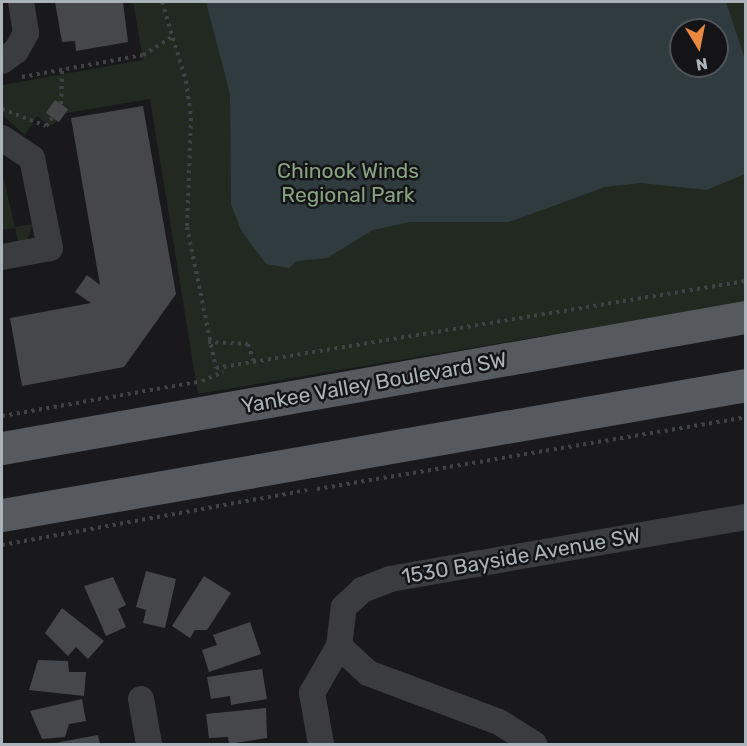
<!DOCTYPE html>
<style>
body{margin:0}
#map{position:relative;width:747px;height:746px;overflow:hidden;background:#19191b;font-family:Rubik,sans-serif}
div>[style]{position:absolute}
.green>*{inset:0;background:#212921}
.water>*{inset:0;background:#2f3b3e}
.building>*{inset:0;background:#45474b;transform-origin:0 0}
.path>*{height:4px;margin-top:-2px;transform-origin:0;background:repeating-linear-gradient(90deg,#404346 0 3px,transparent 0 7.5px)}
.minor>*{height:26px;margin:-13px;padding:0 13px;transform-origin:13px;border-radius:13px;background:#3a3c3f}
.major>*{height:33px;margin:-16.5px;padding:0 16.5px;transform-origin:16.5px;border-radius:16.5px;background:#565a5e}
span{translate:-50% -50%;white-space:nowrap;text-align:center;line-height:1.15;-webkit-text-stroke:5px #141416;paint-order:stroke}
.park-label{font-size:21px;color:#89a483}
.street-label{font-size:21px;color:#abb3ba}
.frame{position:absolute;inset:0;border:3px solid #abb3ba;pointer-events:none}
.north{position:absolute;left:669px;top:18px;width:60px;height:60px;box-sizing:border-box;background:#141416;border:2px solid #505458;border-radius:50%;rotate:170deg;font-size:16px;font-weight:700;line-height:24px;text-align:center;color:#abb3ba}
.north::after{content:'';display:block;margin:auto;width:21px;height:27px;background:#eb8840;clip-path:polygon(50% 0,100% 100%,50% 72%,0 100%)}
</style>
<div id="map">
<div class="green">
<i style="clip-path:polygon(evenodd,133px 2px,745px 2px,745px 302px,198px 394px,150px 99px,67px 113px,50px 126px,37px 116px,25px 135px,2px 115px,2px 85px,143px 60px,133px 2px,681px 30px,717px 30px,717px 66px,681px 66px,681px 30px)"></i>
<i style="clip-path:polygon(2px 172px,15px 227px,33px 224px,26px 243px,19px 245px,15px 228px,2px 230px)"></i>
</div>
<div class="water">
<i style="clip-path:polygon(evenodd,206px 2px,726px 2px,745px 59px,745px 174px,707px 190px,641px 183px,605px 187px,509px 222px,410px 222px,373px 230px,327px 258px,297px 261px,289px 268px,266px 264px,241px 230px,231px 204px,230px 94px,206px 2px,681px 30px,717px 30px,717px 66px,681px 66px,681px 30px)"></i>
</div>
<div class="building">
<i style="clip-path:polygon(55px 2px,123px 2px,128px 42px,76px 51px,75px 41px,62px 42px)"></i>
<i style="left:55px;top:100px;width:16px;height:16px;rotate:35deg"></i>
<i style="clip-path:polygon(143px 106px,176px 294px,124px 367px,22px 386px,10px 318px,91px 303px,75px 292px,87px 275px,100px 285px,71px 118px)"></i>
<i style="clip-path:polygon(146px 571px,176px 579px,165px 628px,143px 623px,146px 610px,136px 607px)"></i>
<i style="clip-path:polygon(204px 576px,231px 593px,207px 630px,195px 630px,190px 638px,172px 626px)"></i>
<i style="clip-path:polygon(113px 577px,126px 605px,118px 609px,126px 627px,106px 636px,84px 586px)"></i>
<i style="clip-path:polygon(62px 608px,104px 641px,88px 659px,76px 647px,68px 656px,45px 633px)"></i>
<i style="clip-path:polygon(250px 622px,261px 654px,209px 672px,202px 650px,217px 645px,213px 635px)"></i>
<i style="clip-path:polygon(38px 660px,68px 661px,69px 672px,86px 672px,84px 696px,29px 690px)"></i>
<i style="clip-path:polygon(262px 669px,267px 699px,231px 705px,230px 696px,211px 699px,207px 677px)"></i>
<i style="clip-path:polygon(82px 699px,86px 721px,69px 724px,65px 737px,42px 739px,30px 711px)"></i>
<i style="clip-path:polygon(266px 708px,267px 738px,229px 744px,228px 737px,209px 738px,206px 714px)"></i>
<i style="clip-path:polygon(98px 735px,100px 744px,55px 744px,55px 743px)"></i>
</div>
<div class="path">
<i style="left:162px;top:2px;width:83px;rotate:73.1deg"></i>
<i style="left:186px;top:81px;width:37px;rotate:82deg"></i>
<i style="left:191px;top:118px;width:109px;rotate:92.1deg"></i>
<i style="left:187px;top:227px;width:144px;rotate:78.4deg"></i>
<i style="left:216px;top:368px;width:537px;rotate:-9.32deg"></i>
<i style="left:22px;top:77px;width:123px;rotate:-10.3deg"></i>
<i style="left:143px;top:55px;width:36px;rotate:-32deg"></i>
<i style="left:61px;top:104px;width:34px;rotate:-88deg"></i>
<i style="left:2px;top:109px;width:47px;rotate:21.1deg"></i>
<i style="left:46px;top:126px;width:10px;rotate:-53deg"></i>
<i style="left:208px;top:342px;width:40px;rotate:2.9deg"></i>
<i style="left:248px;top:344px;width:23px;rotate:72deg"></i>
<i style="left:2px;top:416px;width:203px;rotate:-9.9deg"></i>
<i style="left:202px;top:381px;width:23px;rotate:-23deg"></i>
<i style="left:317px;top:489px;width:435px;rotate:-9.5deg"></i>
<i style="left:2px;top:545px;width:310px;rotate:-10.2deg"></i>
</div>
<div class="minor">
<i style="left:2px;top:61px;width:17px;rotate:-36deg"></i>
<i style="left:16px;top:51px;width:21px;rotate:-61deg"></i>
<i style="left:26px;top:33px;width:31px;rotate:-99deg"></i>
<i style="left:2px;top:138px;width:36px;rotate:34deg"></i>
<i style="left:32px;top:158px;width:92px;rotate:78.7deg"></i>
<i style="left:50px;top:248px;width:49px;rotate:169.4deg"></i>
<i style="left:141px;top:699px;width:46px;rotate:79.9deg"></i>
<i style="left:321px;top:744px;width:52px;rotate:-100deg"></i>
<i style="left:312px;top:693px;width:54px;rotate:-60.1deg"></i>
<i style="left:534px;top:744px;width:41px;rotate:-147.8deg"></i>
<i style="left:499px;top:722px;width:140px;rotate:-159.5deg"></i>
<i style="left:368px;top:673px;width:40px;rotate:-137deg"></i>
<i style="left:339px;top:646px;width:39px;rotate:-83deg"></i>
<i style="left:344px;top:607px;width:25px;rotate:-43deg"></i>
<i style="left:362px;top:590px;width:30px;rotate:-21deg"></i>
<i style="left:390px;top:579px;width:361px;rotate:-9.9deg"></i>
</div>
<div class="major">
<i style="left:2px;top:448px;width:755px;rotate:-9.99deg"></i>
<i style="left:2px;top:515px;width:755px;rotate:-9.91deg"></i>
</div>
<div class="park-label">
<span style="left:348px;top:183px">Chinook Winds<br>Regional Park</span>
</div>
<div class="street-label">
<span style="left:374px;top:383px;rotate:-10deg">Yankee Valley Boulevard SW</span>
<span style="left:521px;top:556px;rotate:-10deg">1530 Bayside Avenue SW</span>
</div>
<div class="frame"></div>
<div class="north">N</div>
</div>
